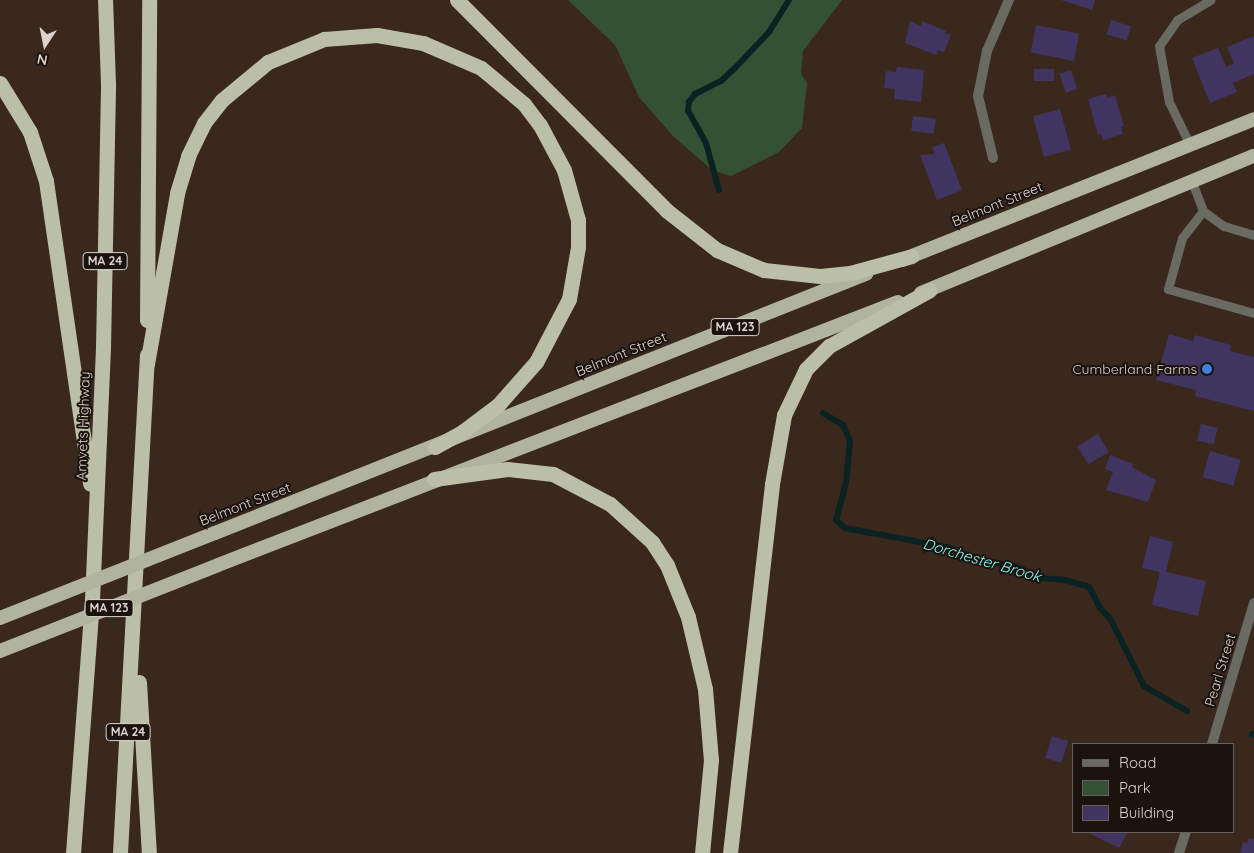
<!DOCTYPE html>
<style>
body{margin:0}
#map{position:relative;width:1254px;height:853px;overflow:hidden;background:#3a281d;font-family:Quicksand,sans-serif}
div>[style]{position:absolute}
.green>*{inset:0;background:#345133}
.stream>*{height:6px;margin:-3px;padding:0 3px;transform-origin:3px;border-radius:3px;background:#0a2222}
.building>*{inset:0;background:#3f3560;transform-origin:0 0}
.service>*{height:9px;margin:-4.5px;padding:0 4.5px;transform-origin:4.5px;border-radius:4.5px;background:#696a61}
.minor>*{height:10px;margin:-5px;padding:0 5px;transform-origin:5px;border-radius:5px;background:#696a61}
.tertiary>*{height:10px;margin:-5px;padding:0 5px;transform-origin:5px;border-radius:5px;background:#696a61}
.trunk>*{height:14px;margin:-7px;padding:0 7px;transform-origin:7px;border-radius:7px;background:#b0b39d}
.motorway>*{height:15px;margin:-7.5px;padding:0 7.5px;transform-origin:7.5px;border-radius:7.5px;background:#bcbfa7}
.trunk-bridge>*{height:14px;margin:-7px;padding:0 7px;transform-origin:7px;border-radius:7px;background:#b0b39d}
.dots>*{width:14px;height:14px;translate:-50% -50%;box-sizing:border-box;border:2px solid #1b130e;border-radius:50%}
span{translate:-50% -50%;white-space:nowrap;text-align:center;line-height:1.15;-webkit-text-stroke:4px #1b130e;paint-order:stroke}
.shield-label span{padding:1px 4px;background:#1b130e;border:1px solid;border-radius:4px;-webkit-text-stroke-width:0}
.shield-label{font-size:12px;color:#ddd2cb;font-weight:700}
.street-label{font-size:14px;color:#ddd2cb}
.poi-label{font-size:14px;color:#ddd2cb}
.right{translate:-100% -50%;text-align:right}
.water-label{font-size:15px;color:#83f5f6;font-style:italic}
.legend{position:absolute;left:1072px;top:743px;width:162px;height:90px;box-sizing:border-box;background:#1b130e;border:1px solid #695f5a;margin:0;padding:6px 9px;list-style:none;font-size:15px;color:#ddd2cb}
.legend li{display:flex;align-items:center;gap:10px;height:25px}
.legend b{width:25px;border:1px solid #695f5a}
.north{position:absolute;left:20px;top:20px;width:50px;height:50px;-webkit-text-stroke:4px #1b130e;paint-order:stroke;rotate:191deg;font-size:14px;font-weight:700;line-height:20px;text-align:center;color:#ddd2cb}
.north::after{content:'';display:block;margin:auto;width:18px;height:22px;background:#ddd2cb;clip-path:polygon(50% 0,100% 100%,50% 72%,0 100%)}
</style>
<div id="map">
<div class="green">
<i style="clip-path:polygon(568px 0,842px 0,803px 51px,801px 74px,807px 83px,802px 128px,779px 152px,731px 176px,712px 170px,673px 136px,639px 97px,615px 45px)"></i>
</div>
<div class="stream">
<i style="left:719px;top:190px;width:49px;rotate:-105.5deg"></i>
<i style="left:706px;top:143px;width:37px;rotate:-119deg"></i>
<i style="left:688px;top:111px;width:9px;rotate:-84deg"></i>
<i style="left:689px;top:102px;width:10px;rotate:-53deg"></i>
<i style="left:695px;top:94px;width:29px;rotate:-27deg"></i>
<i style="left:721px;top:81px;width:19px;rotate:-43deg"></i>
<i style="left:735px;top:68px;width:50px;rotate:-46.6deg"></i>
<i style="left:769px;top:32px;width:38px;rotate:-58deg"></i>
<i style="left:823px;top:413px;width:23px;rotate:31deg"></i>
<i style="left:843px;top:425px;width:17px;rotate:66deg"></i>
<i style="left:850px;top:441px;width:42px;rotate:95.4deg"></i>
<i style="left:846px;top:483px;width:38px;rotate:105deg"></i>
<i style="left:836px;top:520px;width:12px;rotate:42deg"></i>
<i style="left:845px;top:528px;width:104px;rotate:10.6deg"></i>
<i style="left:947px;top:547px;width:41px;rotate:19.7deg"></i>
<i style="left:986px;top:561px;width:33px;rotate:11deg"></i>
<i style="left:1018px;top:567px;width:24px;rotate:28deg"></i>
<i style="left:1039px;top:578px;width:26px;rotate:4deg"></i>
<i style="left:1065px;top:580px;width:25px;rotate:16deg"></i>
<i style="left:1089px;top:587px;width:24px;rotate:62deg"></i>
<i style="left:1100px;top:608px;width:16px;rotate:47deg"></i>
<i style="left:1111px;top:620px;width:74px;rotate:63.4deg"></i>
<i style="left:1144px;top:686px;width:50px;rotate:30.2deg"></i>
<i style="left:1252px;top:734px;width:2px;rotate:27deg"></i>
</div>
<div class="building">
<i style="clip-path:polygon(1061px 0,1095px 0,1092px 10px)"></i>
<i style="left:1111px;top:20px;width:21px;height:15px;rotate:17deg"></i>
<i style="clip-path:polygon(910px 21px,921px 26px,922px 21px,946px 31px,945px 33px,951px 35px,944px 52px,938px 50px,936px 55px,905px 43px)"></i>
<i style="left:1036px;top:25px;width:44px;height:28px;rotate:11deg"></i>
<i style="clip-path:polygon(1254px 36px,1254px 74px,1233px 83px,1237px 92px,1210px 103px,1192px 58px,1218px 48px,1226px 67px,1234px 64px,1227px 47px)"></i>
<i style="clip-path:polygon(897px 67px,924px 70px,921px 102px,894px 99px,895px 89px,884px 88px,886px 71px,896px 72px)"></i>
<i style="left:1034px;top:69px;width:20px;height:12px"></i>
<i style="left:1071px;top:70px;width:20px;height:12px;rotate:72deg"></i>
<i style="clip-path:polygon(1106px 94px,1107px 98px,1115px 95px,1124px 126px,1121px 127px,1123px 134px,1103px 140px,1101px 134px,1098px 135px,1088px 99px)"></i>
<i style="left:1060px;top:109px;width:42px;height:28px;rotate:75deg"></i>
<i style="left:913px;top:116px;width:23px;height:15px;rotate:7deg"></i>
<i style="clip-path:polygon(944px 143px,962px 190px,937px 200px,920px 155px,935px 154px,932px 147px)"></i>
<i style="clip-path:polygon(1169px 334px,1193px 341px,1195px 335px,1231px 345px,1230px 351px,1254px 357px,1254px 411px,1195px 396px,1196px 390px,1156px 380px)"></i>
<i style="left:1201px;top:424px;width:17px;height:17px;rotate:13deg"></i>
<i style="left:1098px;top:434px;width:21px;height:24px;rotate:59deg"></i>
<i style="left:1210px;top:451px;width:32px;height:27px;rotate:16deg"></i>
<i style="clip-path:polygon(1110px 455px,1133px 464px,1132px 467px,1156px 480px,1148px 502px,1106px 490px,1113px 472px,1105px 469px)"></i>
<i style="clip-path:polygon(1150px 536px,1173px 542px,1166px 572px,1206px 581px,1198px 616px,1152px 605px,1160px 572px,1142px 568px)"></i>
<i style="left:1052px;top:736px;width:17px;height:23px;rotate:17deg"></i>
<i style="clip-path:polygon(1087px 832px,1128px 832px,1119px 848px)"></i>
<i style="clip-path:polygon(1249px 838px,1254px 839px,1254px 853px,1240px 853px,1243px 842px,1247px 843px)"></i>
</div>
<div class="service">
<i style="left:1190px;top:145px;width:48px;rotate:-116deg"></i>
<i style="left:1169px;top:102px;width:57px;rotate:-100.1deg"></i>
<i style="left:1159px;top:46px;width:32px;rotate:-55deg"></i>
<i style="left:1177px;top:20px;width:39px;rotate:-31deg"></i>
<i style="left:1192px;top:182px;width:31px;rotate:69deg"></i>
<i style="left:1203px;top:211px;width:34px;rotate:128deg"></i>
<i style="left:1182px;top:238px;width:53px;rotate:105.4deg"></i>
<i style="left:1168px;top:289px;width:89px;rotate:15.6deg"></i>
<i style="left:1203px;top:211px;width:26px;rotate:36deg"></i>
<i style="left:1224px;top:226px;width:31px;rotate:17deg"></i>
</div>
<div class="minor">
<i style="left:993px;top:158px;width:64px;rotate:-103.6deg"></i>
<i style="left:978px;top:96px;width:46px;rotate:-78.7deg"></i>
<i style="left:987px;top:51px;width:56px;rotate:-66.7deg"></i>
</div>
<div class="tertiary">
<i style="left:1212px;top:744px;width:147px;rotate:-73.4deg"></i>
<i style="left:1179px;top:853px;width:22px;rotate:-72deg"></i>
</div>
<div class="trunk">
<i style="left:902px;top:260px;width:379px;rotate:-21.8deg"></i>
<i style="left:921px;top:293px;width:360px;rotate:-22.4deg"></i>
<i style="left:215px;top:533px;width:701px;rotate:-21.7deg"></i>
<i style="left:218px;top:565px;width:729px;rotate:-21.14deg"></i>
</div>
<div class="motorway">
<i style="left:457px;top:0;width:296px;rotate:45.1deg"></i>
<i style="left:666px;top:210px;width:65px;rotate:38.1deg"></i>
<i style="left:717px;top:250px;width:51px;rotate:23.1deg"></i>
<i style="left:764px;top:270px;width:56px;rotate:6.1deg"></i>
<i style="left:820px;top:276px;width:30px;rotate:-6deg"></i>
<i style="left:850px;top:273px;width:64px;rotate:-15.3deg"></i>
<i style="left:0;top:83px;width:57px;rotate:58.5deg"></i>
<i style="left:30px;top:132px;width:52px;rotate:71.9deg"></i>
<i style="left:46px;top:181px;width:306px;rotate:81.7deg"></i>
<i style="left:147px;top:320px;width:320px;rotate:-89.6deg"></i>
<i style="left:147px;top:364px;width:174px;rotate:-80deg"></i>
<i style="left:177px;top:193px;width:39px;rotate:-73deg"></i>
<i style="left:188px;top:156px;width:37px;rotate:-64deg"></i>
<i style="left:204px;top:123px;width:29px;rotate:-52deg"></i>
<i style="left:222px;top:100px;width:60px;rotate:-39.6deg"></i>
<i style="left:268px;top:62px;width:61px;rotate:-22.3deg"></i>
<i style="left:324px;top:39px;width:53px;rotate:-4.3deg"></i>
<i style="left:377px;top:35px;width:47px;rotate:9.9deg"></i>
<i style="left:423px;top:43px;width:63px;rotate:23.3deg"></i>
<i style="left:481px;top:68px;width:56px;rotate:39.9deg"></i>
<i style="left:524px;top:104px;width:26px;rotate:53deg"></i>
<i style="left:540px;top:125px;width:51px;rotate:61.9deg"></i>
<i style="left:564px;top:170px;width:52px;rotate:74.4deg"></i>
<i style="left:578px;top:220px;width:27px;rotate:90deg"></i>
<i style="left:578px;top:247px;width:53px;rotate:99.8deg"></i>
<i style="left:569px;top:299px;width:71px;rotate:117.6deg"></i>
<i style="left:536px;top:362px;width:57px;rotate:131.5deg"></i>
<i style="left:498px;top:405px;width:45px;rotate:143.1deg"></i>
<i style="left:462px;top:432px;width:31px;rotate:151deg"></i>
<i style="left:434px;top:479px;width:74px;rotate:-7.8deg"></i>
<i style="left:507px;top:469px;width:46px;rotate:6.2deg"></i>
<i style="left:553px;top:474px;width:64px;rotate:27.8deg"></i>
<i style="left:610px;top:504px;width:57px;rotate:42.1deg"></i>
<i style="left:652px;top:542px;width:27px;rotate:57deg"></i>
<i style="left:667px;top:565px;width:56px;rotate:68deg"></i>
<i style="left:688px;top:617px;width:74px;rotate:76.7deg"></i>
<i style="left:705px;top:689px;width:71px;rotate:85.2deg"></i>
<i style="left:711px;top:760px;width:93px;rotate:95.5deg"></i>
<i style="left:139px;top:682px;width:171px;rotate:86.7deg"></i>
<i style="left:73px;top:853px;width:254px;rotate:-85.7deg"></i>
<i style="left:92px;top:600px;width:252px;rotate:-87.5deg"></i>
<i style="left:103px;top:348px;width:264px;rotate:-88.9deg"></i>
<i style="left:108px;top:84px;width:84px;rotate:-92deg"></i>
<i style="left:120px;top:853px;width:499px;rotate:-86.9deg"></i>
<i style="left:730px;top:853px;width:371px;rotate:-83.5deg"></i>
<i style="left:772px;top:484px;width:70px;rotate:-80.1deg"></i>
<i style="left:784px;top:415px;width:51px;rotate:-64.4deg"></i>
<i style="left:806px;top:369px;width:33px;rotate:-45deg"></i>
<i style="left:829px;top:346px;width:115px;rotate:-29deg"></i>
</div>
<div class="trunk-bridge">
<i style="left:0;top:618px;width:231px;rotate:-21.6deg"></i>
<i style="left:0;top:651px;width:234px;rotate:-21.5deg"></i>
</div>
<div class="dots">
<i style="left:1207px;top:369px;background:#3f7fe0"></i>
</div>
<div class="shield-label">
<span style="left:105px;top:261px">MA 24</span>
<span style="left:735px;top:327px">MA 123</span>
<span style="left:109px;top:608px">MA 123</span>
<span style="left:128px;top:732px">MA 24</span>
</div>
<div class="street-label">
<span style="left:997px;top:204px;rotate:-22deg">Belmont Street</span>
<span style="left:621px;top:354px;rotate:-22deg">Belmont Street</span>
<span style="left:83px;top:426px;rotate:-88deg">Amvets Highway</span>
<span style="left:245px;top:504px;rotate:-21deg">Belmont Street</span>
<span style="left:1220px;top:670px;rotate:-73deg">Pearl Street</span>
</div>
<div class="poi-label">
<span class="right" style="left:1197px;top:369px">Cumberland Farms</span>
</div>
<div class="water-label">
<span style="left:982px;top:560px;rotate:16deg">Dorchester Brook</span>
</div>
<ul class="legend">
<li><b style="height:6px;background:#696a61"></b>Road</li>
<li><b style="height:14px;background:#345133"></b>Park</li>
<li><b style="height:14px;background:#3f3560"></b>Building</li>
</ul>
<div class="north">N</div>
</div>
